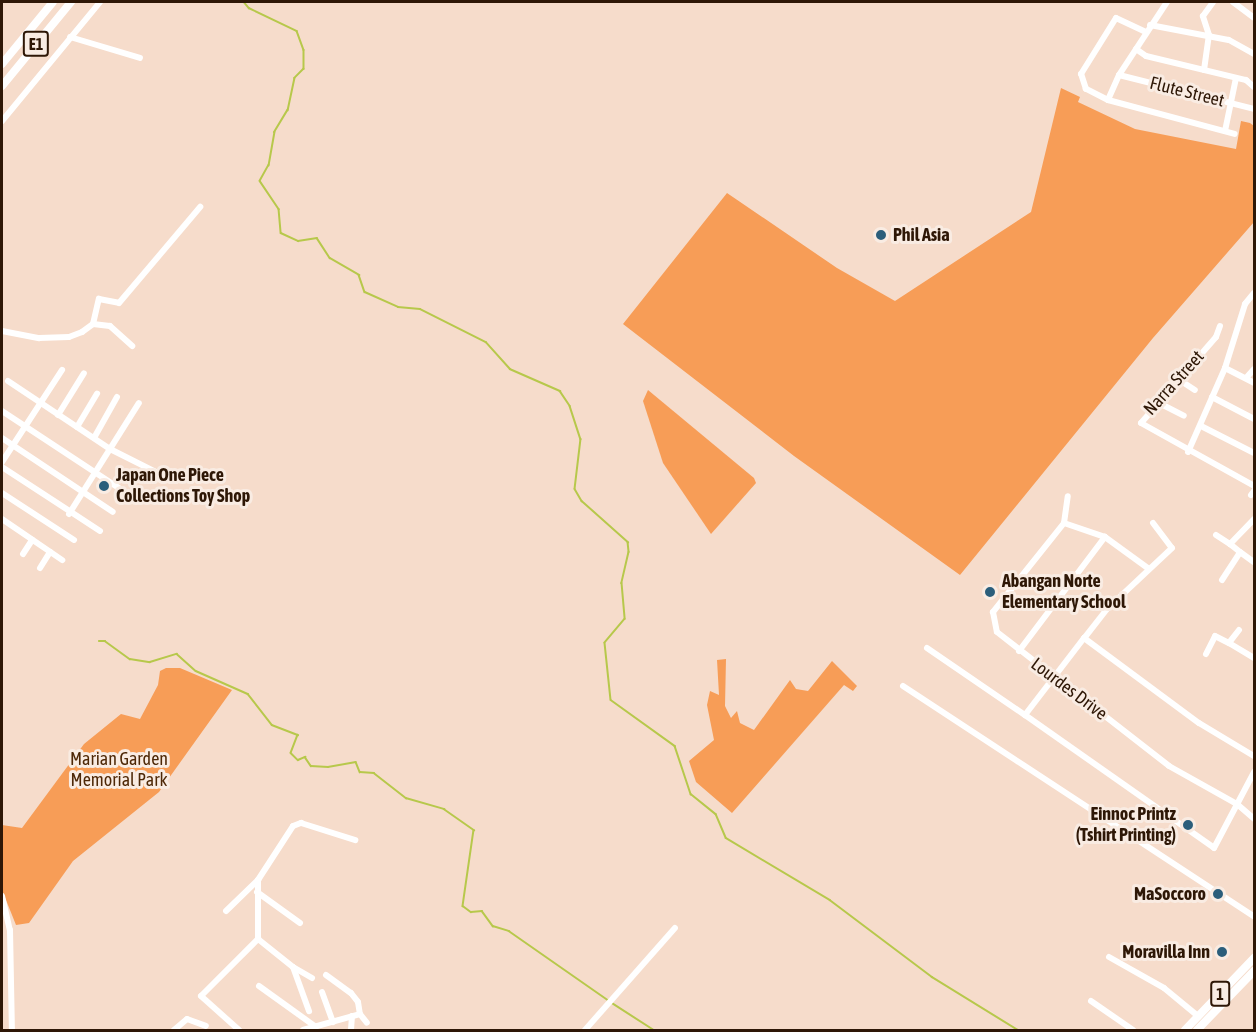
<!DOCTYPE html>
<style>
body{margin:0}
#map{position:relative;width:1256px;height:1032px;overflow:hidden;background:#f6dccb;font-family:"Asap Condensed",sans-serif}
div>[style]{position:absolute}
.green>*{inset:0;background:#f79d57}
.stream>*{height:1.5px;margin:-0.75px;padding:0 0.75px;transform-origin:0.75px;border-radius:0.75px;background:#b7c84b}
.minor>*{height:6px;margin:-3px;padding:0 3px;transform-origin:3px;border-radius:3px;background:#fff}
.highway>*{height:8px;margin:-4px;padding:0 4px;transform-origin:4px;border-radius:4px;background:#fff}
.dots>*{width:16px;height:16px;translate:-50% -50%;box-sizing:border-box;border:3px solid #f9ece3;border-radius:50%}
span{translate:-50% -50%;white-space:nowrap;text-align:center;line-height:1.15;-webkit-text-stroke:6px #f9ece3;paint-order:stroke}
.shield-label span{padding:2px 4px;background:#f9ece3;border:2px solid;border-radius:4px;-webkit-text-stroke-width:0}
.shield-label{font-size:16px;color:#2e1706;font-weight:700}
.street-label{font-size:18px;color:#2e1706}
.poi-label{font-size:18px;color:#2e1706;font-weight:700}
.left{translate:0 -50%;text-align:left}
.right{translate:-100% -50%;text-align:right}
.park-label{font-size:18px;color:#4e2807}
.frame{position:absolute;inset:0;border:3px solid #2e1706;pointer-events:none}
</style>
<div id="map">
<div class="green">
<i style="clip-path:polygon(1061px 88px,1080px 97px,1078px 102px,1135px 129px,1236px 149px,1241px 121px,1250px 123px,1254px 126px,1254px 222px,1153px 338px,960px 575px,794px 456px,623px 324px,727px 193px,837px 268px,895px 301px,1031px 212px)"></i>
<i style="clip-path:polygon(648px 390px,754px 478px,756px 483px,711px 534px,663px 463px,643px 401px)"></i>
<i style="clip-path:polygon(726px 659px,725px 706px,731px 718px,737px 711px,740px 723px,754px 730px,790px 680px,796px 689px,808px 691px,832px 661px,857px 686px,853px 691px,844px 685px,732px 813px,696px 782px,689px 761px,714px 740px,707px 705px,710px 691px,719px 695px,717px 660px)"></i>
<i style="clip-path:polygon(166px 668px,180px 668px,232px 690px,159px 792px,73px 861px,29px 923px,16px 925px,2px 890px,2px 825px,22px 828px,84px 744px,121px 714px,140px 719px,158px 685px,160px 671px)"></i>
</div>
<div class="stream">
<i style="left:244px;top:2px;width:8px;rotate:50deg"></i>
<i style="left:249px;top:8px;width:53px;rotate:25.6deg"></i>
<i style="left:297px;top:31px;width:20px;rotate:70deg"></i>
<i style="left:304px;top:50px;width:19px;rotate:90deg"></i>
<i style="left:304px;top:69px;width:13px;rotate:135deg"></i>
<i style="left:295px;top:78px;width:33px;rotate:102deg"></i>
<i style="left:288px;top:110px;width:26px;rotate:121deg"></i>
<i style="left:275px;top:132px;width:34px;rotate:100deg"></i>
<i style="left:269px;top:165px;width:18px;rotate:119deg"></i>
<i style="left:260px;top:181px;width:34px;rotate:56deg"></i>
<i style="left:279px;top:209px;width:24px;rotate:85deg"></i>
<i style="left:281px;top:233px;width:19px;rotate:25deg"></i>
<i style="left:298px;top:241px;width:19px;rotate:-9deg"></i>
<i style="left:317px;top:238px;width:24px;rotate:57deg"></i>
<i style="left:330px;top:258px;width:34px;rotate:30deg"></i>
<i style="left:359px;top:275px;width:18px;rotate:71deg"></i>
<i style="left:365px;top:292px;width:36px;rotate:24deg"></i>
<i style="left:398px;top:307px;width:22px;rotate:5deg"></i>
<i style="left:420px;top:309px;width:74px;rotate:26.6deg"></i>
<i style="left:486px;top:342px;width:36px;rotate:48deg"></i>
<i style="left:510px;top:369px;width:55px;rotate:23.7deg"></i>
<i style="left:560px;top:391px;width:18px;rotate:56deg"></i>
<i style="left:570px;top:406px;width:35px;rotate:72deg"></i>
<i style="left:581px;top:439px;width:50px;rotate:96.8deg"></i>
<i style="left:575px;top:489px;width:14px;rotate:60deg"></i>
<i style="left:582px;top:501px;width:62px;rotate:41.7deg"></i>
<i style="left:628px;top:542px;width:10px;rotate:84deg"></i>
<i style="left:629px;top:552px;width:32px;rotate:103deg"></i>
<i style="left:622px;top:583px;width:36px;rotate:85deg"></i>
<i style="left:625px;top:619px;width:31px;rotate:130deg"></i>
<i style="left:605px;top:643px;width:57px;rotate:84deg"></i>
<i style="left:611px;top:700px;width:79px;rotate:35.7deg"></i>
<i style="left:675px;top:746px;width:51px;rotate:71.6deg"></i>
<i style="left:691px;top:794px;width:32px;rotate:39deg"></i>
<i style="left:716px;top:814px;width:26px;rotate:67deg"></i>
<i style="left:726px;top:838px;width:121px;rotate:30.8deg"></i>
<i style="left:830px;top:900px;width:128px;rotate:37deg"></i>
<i style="left:932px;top:977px;width:101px;rotate:31.6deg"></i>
<i style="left:99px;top:641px;width:6px"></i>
<i style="left:105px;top:641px;width:31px;rotate:36deg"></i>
<i style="left:130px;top:659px;width:20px;rotate:9deg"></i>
<i style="left:150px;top:662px;width:28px;rotate:-17deg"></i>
<i style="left:177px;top:654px;width:25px;rotate:42deg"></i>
<i style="left:196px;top:671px;width:57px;rotate:23.9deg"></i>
<i style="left:248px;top:694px;width:39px;rotate:52deg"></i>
<i style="left:272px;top:725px;width:28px;rotate:21deg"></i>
<i style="left:298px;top:735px;width:19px;rotate:111deg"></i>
<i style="left:291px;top:753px;width:10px;rotate:45deg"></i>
<i style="left:298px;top:760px;width:8px;rotate:-23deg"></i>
<i style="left:305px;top:757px;width:11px;rotate:56deg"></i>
<i style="left:311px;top:766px;width:17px;rotate:3deg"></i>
<i style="left:328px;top:767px;width:28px;rotate:-10deg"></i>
<i style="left:356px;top:762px;width:11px;rotate:68deg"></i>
<i style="left:360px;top:772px;width:14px;rotate:4deg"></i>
<i style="left:374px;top:773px;width:41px;rotate:38deg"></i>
<i style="left:406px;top:798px;width:40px;rotate:16deg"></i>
<i style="left:444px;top:809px;width:37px;rotate:35deg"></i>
<i style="left:474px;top:830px;width:77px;rotate:98.2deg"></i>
<i style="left:463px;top:906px;width:10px;rotate:37deg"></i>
<i style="left:471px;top:912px;width:11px;rotate:-5deg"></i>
<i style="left:482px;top:911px;width:19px;rotate:54deg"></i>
<i style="left:493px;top:926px;width:17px;rotate:17deg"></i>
<i style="left:509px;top:931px;width:121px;rotate:34.9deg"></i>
<i style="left:612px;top:1003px;width:50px;rotate:32.7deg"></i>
</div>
<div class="minor">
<i style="left:1167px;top:2px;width:87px;rotate:123.3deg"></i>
<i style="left:1119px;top:75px;width:27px;rotate:114deg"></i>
<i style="left:1108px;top:100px;width:131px;rotate:15deg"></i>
<i style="left:1233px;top:2px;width:26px;rotate:37deg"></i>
<i style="left:1150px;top:25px;width:80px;rotate:10.8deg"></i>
<i style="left:1229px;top:40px;width:29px;rotate:29deg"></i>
<i style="left:70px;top:37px;width:73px;rotate:16.7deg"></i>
<i style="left:1136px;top:49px;width:12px;rotate:35deg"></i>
<i style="left:1146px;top:56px;width:103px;rotate:13.5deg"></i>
<i style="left:1246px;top:80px;width:11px;rotate:41deg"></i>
<i style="left:1204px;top:70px;width:35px;rotate:-82deg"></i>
<i style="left:1209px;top:35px;width:20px;rotate:-108deg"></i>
<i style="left:1203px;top:16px;width:17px;rotate:-54deg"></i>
<i style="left:1119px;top:75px;width:139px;rotate:14.1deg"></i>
<i style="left:1108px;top:100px;width:25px;rotate:-153deg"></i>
<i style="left:1086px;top:89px;width:16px;rotate:-108deg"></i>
<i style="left:1081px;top:74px;width:66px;rotate:-58deg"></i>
<i style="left:1116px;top:18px;width:33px;rotate:25deg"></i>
<i style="left:2px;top:121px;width:154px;rotate:-50.5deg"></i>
<i style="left:1225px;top:131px;width:54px;rotate:-78.3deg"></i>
<i style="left:93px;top:324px;width:17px;rotate:7deg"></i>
<i style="left:110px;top:326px;width:30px;rotate:42deg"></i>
<i style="left:1220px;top:326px;width:12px;rotate:110deg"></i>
<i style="left:1216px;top:337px;width:114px;rotate:131.1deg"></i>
<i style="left:1141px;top:423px;width:129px;rotate:29.1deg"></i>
<i style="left:2px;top:331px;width:38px;rotate:11deg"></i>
<i style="left:39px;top:338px;width:30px;rotate:-2deg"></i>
<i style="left:69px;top:337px;width:14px;rotate:-21deg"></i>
<i style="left:82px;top:332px;width:14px;rotate:-36deg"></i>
<i style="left:93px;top:324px;width:26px;rotate:-77deg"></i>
<i style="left:99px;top:299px;width:20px;rotate:11deg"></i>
<i style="left:119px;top:303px;width:126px;rotate:-49.8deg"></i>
<i style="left:1225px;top:368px;width:33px;rotate:27deg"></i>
<i style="left:1246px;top:378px;width:12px;rotate:-48deg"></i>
<i style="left:1178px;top:379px;width:20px;rotate:33deg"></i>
<i style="left:8px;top:381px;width:123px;rotate:33.7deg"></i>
<i style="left:110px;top:449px;width:65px;rotate:26.6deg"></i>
<i style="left:1212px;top:397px;width:47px;rotate:27.6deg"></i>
<i style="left:1157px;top:402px;width:30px;rotate:27deg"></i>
<i style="left:2px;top:411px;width:144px;rotate:33.4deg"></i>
<i style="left:58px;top:415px;width:49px;rotate:-58.2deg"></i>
<i style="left:1201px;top:426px;width:59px;rotate:27deg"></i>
<i style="left:77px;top:427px;width:39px;rotate:-59deg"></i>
<i style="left:2px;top:438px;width:133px;rotate:33.7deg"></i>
<i style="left:94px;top:438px;width:47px;rotate:-60.7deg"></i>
<i style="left:1188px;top:452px;width:92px;rotate:-66.2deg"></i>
<i style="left:1225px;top:368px;width:67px;rotate:-72.6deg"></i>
<i style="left:1245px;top:304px;width:14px;rotate:-51deg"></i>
<i style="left:2px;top:462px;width:110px;rotate:-56.9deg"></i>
<i style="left:2px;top:467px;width:117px;rotate:33.1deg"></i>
<i style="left:2px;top:493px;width:86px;rotate:33.1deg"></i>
<i style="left:1251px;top:495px;width:5px;rotate:-53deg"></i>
<i style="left:69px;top:514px;width:131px;rotate:-57.8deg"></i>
<i style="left:2px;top:519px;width:73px;rotate:34.3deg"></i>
<i style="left:1064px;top:523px;width:114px;rotate:128.6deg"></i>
<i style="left:993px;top:612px;width:20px;rotate:79deg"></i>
<i style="left:997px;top:632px;width:218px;rotate:37.9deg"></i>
<i style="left:1169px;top:766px;width:78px;rotate:29.2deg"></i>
<i style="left:1237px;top:804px;width:23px;rotate:41deg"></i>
<i style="left:1064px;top:523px;width:43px;rotate:18.9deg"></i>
<i style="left:1105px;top:537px;width:54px;rotate:36deg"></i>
<i style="left:1064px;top:523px;width:27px;rotate:-82deg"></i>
<i style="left:1153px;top:523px;width:31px;rotate:53deg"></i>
<i style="left:1172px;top:548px;width:89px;rotate:136.8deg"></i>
<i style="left:1107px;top:609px;width:37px;rotate:128deg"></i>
<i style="left:1084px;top:638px;width:143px;rotate:36.5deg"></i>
<i style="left:1199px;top:723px;width:64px;rotate:31deg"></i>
<i style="left:1216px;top:535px;width:17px;rotate:33deg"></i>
<i style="left:1240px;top:552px;width:13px;rotate:-141deg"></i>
<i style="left:1230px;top:544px;width:35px;rotate:-46deg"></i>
<i style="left:23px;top:554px;width:17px;rotate:-57deg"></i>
<i style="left:40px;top:568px;width:19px;rotate:-58deg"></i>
<i style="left:1222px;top:580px;width:33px;rotate:-57deg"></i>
<i style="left:1240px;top:552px;width:17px;rotate:36deg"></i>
<i style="left:1239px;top:630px;width:16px;rotate:128deg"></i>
<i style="left:1229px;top:643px;width:29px;rotate:31deg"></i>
<i style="left:1084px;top:638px;width:97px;rotate:127.5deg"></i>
<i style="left:1025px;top:715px;width:231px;rotate:35.1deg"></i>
<i style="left:1214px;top:848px;width:86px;rotate:-62.2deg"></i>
<i style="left:927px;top:648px;width:119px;rotate:34.4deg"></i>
<i style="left:1019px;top:651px;width:143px;rotate:-53deg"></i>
<i style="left:1206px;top:654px;width:20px;rotate:-63deg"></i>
<i style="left:1215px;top:636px;width:16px;rotate:27deg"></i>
<i style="left:903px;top:686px;width:420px;rotate:33.3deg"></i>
<i style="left:257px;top:892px;width:53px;rotate:35.8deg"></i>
<i style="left:2px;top:896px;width:35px;rotate:77deg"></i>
<i style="left:10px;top:930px;width:100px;rotate:88.9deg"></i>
<i style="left:226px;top:911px;width:45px;rotate:-44.1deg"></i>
<i style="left:258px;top:939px;width:45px;rotate:38.7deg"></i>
<i style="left:293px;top:967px;width:47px;rotate:70deg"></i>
<i style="left:1109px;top:957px;width:63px;rotate:29.4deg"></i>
<i style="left:1164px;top:988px;width:45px;rotate:39.6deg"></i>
<i style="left:293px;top:967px;width:22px;rotate:30deg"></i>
<i style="left:326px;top:975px;width:31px;rotate:36deg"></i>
<i style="left:351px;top:993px;width:11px;rotate:52deg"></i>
<i style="left:358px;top:1002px;width:12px;rotate:81deg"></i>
<i style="left:259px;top:986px;width:70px;rotate:35.7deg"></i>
<i style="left:322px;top:992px;width:32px;rotate:70deg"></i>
<i style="left:1091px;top:1001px;width:51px;rotate:34.6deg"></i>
<i style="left:174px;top:1030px;width:17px;rotate:-40deg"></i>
<i style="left:187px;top:1019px;width:20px;rotate:20deg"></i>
<i style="left:239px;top:1030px;width:51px;rotate:-138.2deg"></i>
<i style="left:201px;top:996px;width:81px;rotate:-45deg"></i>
<i style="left:258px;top:939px;width:59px;rotate:-90deg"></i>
<i style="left:258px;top:880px;width:64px;rotate:-57.1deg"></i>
<i style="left:293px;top:826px;width:9px;rotate:-21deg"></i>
<i style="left:301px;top:823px;width:57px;rotate:17.5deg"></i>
<i style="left:303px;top:1030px;width:59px;rotate:-15.7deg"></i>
<i style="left:360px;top:1014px;width:11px;rotate:52deg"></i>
<i style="left:351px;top:1030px;width:14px;rotate:-86deg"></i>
<i style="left:585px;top:1030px;width:136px;rotate:-48.6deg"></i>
</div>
<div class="highway">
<i style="left:2px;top:64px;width:80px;rotate:-50.6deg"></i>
<i style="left:2px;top:86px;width:109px;rotate:-50.6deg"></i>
<i style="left:1185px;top:1030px;width:100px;rotate:-46.2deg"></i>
<i style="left:1197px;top:1030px;width:82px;rotate:-46deg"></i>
</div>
<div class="dots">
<i style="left:881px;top:235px;background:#2b5e7b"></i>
<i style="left:104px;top:486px;background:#2b5e7b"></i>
<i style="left:990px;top:592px;background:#2b5e7b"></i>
<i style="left:1188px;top:825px;background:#2b5e7b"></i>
<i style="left:1218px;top:894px;background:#2b5e7b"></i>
<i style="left:1222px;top:952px;background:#2b5e7b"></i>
</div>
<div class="shield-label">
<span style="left:36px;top:44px">E1</span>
<span style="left:1220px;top:994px">1</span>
</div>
<div class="street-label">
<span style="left:1187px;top:92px;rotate:14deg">Flute Street</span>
<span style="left:1174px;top:383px;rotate:-48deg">Narra Street</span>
<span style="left:1069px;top:689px;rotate:37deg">Lourdes Drive</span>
</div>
<div class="poi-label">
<span class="left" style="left:893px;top:235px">Phil Asia</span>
<span class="left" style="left:116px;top:486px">Japan One Piece<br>Collections Toy Shop</span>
<span class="left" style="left:1002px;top:592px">Abangan Norte<br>Elementary School</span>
<span class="right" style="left:1176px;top:825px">Einnoc Printz<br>(Tshirt Printing)</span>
<span class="right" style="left:1206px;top:894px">MaSoccoro</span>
<span class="right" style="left:1210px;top:952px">Moravilla Inn</span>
</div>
<div class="park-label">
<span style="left:119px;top:770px">Marian Garden<br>Memorial Park</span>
</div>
<div class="frame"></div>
</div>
